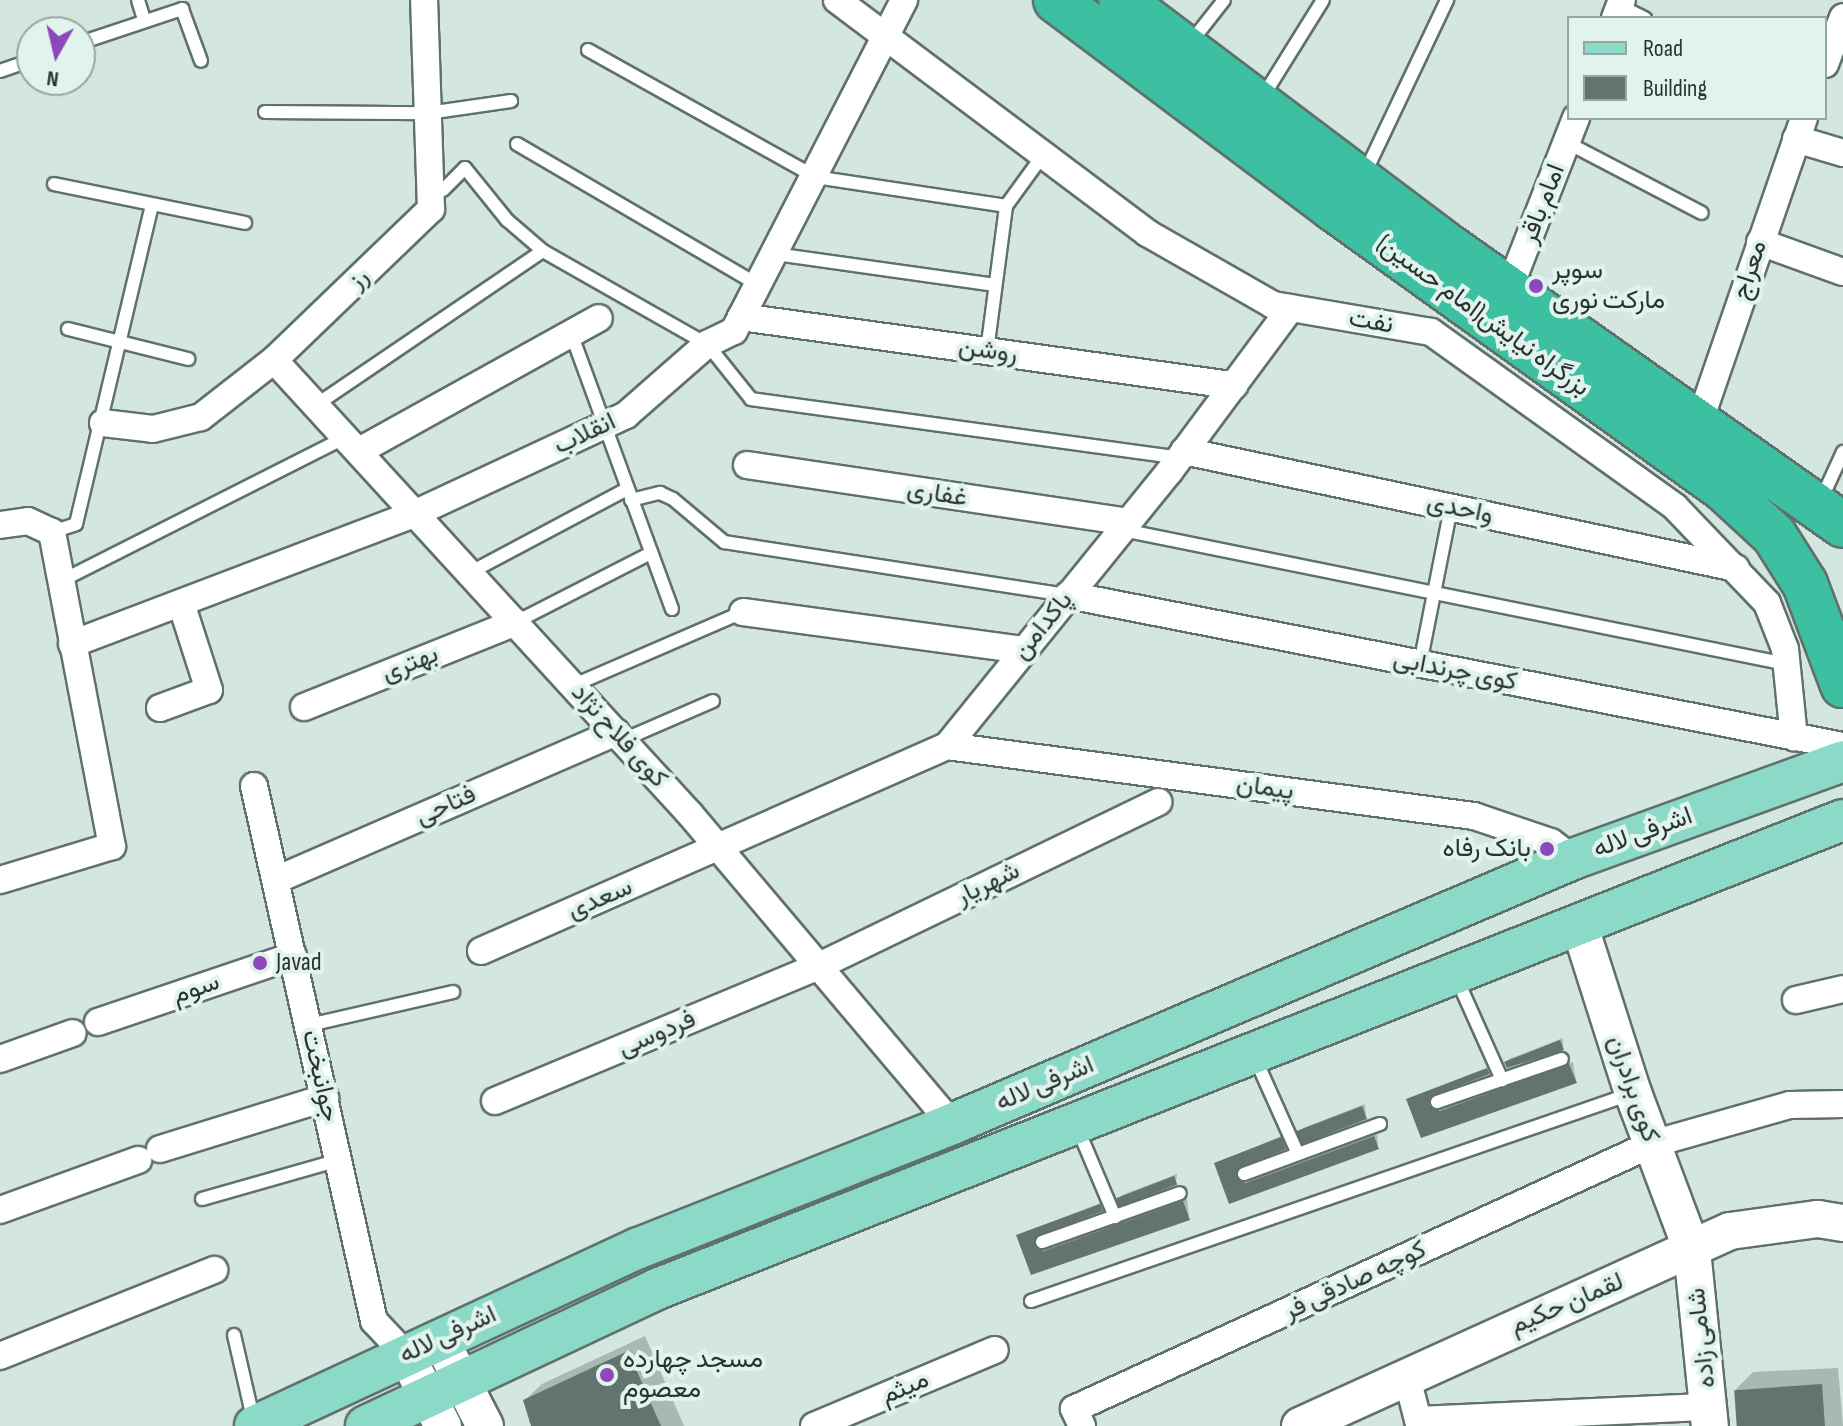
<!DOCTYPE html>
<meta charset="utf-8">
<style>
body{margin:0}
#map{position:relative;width:1843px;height:1426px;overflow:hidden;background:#d4e6e0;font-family:"Sofia Sans Condensed",Vazirmatn,sans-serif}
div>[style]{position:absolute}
.shadow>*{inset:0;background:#0003}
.building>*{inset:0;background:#63736e;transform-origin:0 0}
.roads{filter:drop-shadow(2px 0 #60706b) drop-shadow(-2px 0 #60706b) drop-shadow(0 2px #60706b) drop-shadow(0 -2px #60706b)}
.lane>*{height:12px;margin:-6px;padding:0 6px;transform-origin:6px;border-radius:6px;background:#fff}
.street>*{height:26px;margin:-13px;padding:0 13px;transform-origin:13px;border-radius:13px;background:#fff}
.secondary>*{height:36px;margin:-18px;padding:0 18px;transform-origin:18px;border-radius:18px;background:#fff}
.primary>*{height:40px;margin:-20px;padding:0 20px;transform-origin:20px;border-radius:20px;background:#8bd9c7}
.highway>*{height:44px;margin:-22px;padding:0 22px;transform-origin:22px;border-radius:22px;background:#3dc0a2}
.dots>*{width:22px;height:22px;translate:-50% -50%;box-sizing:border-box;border:4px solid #e1f3ed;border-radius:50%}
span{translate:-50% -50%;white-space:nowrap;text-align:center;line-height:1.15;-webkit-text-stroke:8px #e1f3ed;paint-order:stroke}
.street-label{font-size:26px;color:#2b322f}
.poi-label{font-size:26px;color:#2b322f}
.left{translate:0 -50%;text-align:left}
.right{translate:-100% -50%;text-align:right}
.legend{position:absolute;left:1567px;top:16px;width:260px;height:104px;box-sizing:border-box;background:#e1f3ed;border:2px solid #98a6a1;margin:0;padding:10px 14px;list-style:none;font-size:24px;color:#2b322f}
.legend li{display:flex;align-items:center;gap:16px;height:40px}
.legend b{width:40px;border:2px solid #98a6a1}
.north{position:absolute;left:16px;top:16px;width:80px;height:80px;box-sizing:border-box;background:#e1f3ed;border:2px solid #98a6a1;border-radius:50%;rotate:188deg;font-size:22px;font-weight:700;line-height:32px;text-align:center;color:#2b322f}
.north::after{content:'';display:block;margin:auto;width:28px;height:36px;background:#8d48bc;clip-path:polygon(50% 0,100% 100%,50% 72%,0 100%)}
</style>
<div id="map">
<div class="shadow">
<i style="clip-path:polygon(1563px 1038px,1563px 1049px,1506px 1062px,1509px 1059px)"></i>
<i style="clip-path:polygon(1573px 1062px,1576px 1081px,1422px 1135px,1410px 1099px,1491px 1068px,1433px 1093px,1431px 1102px,1444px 1108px)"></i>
<i style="clip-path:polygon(1365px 1104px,1366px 1117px,1300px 1131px,1303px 1128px)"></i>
<i style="clip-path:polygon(1377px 1134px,1378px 1147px,1230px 1201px,1216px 1163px,1284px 1135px,1285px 1147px,1239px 1166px,1240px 1177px,1251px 1180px)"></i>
<i style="clip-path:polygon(1177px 1174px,1176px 1183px,1119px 1198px,1122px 1195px)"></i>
<i style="clip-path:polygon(1187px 1199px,1189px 1218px,1033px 1272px,1019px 1235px,1103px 1202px,1102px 1209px,1041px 1231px,1036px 1242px,1050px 1248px)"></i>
<i style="clip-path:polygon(645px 1336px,684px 1426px,533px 1426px,525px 1400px,542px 1384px)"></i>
<i style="clip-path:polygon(1838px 1368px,1843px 1426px,1738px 1426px,1736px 1389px,1753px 1372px)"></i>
</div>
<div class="building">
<i style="clip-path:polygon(1560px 1040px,1564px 1050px,1507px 1068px,1504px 1062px)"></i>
<i style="clip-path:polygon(1569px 1064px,1577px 1083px,1421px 1138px,1406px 1099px,1487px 1068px,1490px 1074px,1431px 1096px,1429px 1106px,1440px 1111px)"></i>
<i style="left:1362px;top:1106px;width:14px;height:70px;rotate:69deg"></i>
<i style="clip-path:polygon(1374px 1136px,1379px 1149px,1229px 1204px,1214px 1163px,1281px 1137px,1286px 1149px,1237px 1169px,1238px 1180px,1246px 1183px)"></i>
<i style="left:1174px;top:1176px;width:9px;height:62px;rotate:69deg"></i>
<i style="clip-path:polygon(1183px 1201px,1190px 1220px,1031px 1275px,1016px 1235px,1100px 1204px,1103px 1211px,1036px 1236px,1034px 1246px,1044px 1251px)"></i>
<i style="clip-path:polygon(628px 1351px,661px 1426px,531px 1426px,523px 1400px)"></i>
<i style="left:1822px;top:1384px;width:42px;height:88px;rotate:86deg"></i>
</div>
<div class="roads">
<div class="lane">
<i style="left:138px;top:0;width:21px;rotate:73deg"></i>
<i style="left:1620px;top:6px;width:28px;rotate:26deg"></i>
<i style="left:1191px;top:42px;width:53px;rotate:-51.8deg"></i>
<i style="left:80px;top:43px;width:108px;rotate:-18.4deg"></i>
<i style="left:182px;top:9px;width:55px;rotate:69.9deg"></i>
<i style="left:588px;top:50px;width:260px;rotate:29.2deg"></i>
<i style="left:815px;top:177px;width:193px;rotate:8.6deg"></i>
<i style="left:0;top:71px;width:34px;rotate:-19deg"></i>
<i style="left:1262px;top:98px;width:115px;rotate:-58.1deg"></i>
<i style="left:265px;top:112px;width:163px;rotate:0.4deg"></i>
<i style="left:428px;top:113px;width:84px;rotate:-8.2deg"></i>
<i style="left:1566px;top:142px;width:153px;rotate:27.6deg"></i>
<i style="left:517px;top:144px;width:279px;rotate:30.3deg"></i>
<i style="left:1364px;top:175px;width:194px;rotate:-64.6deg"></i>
<i style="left:54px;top:184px;width:195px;rotate:11.5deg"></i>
<i style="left:443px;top:190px;width:31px;rotate:-45deg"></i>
<i style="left:465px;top:168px;width:67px;rotate:51.1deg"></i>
<i style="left:507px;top:220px;width:48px;rotate:40.7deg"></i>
<i style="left:543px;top:251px;width:189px;rotate:29.6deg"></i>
<i style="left:707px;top:344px;width:70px;rotate:51.3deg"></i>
<i style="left:751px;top:399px;width:432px;rotate:7.8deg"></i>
<i style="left:775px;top:254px;width:222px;rotate:8deg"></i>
<i style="left:68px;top:329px;width:124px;rotate:14deg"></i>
<i style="left:571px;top:333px;width:294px;rotate:69.9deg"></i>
<i style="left:987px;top:351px;width:146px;rotate:-82.5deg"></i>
<i style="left:1006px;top:206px;width:63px;rotate:-54deg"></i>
<i style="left:316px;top:405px;width:274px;rotate:-34.2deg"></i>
<i style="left:631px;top:500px;width:30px;rotate:-14deg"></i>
<i style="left:660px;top:493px;width:14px;rotate:25deg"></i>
<i style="left:673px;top:499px;width:67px;rotate:40.1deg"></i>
<i style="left:724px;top:542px;width:348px;rotate:8.8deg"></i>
<i style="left:1821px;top:500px;width:53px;rotate:-65.4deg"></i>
<i style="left:1123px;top:530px;width:676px;rotate:11.43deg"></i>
<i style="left:52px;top:532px;width:25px;rotate:-18deg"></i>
<i style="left:76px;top:524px;width:328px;rotate:-76.6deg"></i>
<i style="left:471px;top:572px;width:177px;rotate:-28deg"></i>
<i style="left:61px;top:581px;width:319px;rotate:-26.8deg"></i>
<i style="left:516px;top:622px;width:152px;rotate:-27.1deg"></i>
<i style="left:1420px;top:664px;width:160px;rotate:-78.8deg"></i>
<i style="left:574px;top:685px;width:184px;rotate:-23.4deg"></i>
<i style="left:623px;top:740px;width:98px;rotate:-23.4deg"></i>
<i style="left:1456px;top:977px;width:113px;rotate:65.9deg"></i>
<i style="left:309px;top:1025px;width:148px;rotate:-12.9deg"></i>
<i style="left:1255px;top:1058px;width:105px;rotate:65.9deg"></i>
<i style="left:1437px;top:1102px;width:132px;rotate:-19deg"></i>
<i style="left:1077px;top:1127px;width:98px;rotate:67.1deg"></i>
<i style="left:1244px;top:1174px;width:145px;rotate:-20.2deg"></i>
<i style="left:202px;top:1199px;width:142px;rotate:-15.9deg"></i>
<i style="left:1042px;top:1242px;width:146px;rotate:-19.5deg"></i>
<i style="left:1031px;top:1301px;width:634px;rotate:-19.06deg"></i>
<i style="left:234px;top:1335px;width:89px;rotate:77.1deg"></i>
</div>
<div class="street">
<i style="left:837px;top:0;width:388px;rotate:36.9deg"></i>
<i style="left:1147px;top:233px;width:145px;rotate:29.7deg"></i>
<i style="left:1273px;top:305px;width:160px;rotate:9.7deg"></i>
<i style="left:1431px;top:332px;width:300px;rotate:35.6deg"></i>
<i style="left:1675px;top:507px;width:133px;rotate:46.2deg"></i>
<i style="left:1767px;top:603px;width:49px;rotate:68.6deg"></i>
<i style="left:1785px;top:649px;width:89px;rotate:84.2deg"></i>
<i style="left:1615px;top:18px;width:19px;rotate:-69deg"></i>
<i style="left:1825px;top:64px;width:50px;rotate:-69deg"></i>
<i style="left:1796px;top:139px;width:49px;rotate:16.6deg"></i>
<i style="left:1760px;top:242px;width:88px;rotate:19.9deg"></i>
<i style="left:1509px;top:289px;width:184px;rotate:-68.6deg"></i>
<i style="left:741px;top:317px;width:498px;rotate:7.9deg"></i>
<i style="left:274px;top:360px;width:616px;rotate:47.5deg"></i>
<i style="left:690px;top:814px;width:406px;rotate:49.8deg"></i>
<i style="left:103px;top:423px;width:50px;rotate:6.8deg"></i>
<i style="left:153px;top:429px;width:49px;rotate:-14deg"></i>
<i style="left:201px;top:417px;width:93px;rotate:-38deg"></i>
<i style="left:274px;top:360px;width:218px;rotate:-43.9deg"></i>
<i style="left:431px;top:209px;width:209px;rotate:-91.9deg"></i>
<i style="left:1699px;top:423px;width:323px;rotate:-71deg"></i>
<i style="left:359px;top:451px;width:274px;rotate:-29deg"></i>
<i style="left:1184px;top:451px;width:564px;rotate:11.97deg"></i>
<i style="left:747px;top:465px;width:384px;rotate:8.5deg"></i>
<i style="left:0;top:525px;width:28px;rotate:-8deg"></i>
<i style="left:28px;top:521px;width:26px;rotate:25deg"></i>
<i style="left:52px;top:532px;width:320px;rotate:79.2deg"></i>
<i style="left:112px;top:846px;width:117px;rotate:163.1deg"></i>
<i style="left:1068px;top:595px;width:790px;rotate:11.03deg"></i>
<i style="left:743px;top:612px;width:284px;rotate:7.7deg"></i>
<i style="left:72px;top:644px;width:368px;rotate:-20.8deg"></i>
<i style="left:416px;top:513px;width:232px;rotate:-25deg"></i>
<i style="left:626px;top:415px;width:108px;rotate:-41.2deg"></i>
<i style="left:707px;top:344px;width:30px;rotate:-26deg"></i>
<i style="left:734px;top:331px;width:372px;rotate:-62.8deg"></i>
<i style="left:304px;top:707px;width:228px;rotate:-21.8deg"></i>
<i style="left:160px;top:708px;width:52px;rotate:-20.2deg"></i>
<i style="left:209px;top:690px;width:91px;rotate:-107.8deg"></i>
<i style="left:947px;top:746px;width:532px;rotate:7.57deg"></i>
<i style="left:1474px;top:816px;width:81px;rotate:18.7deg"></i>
<i style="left:1551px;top:842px;width:28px;rotate:38deg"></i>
<i style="left:254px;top:786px;width:548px;rotate:77.36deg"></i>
<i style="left:374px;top:1321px;width:47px;rotate:46.7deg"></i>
<i style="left:276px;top:880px;width:371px;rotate:-23.5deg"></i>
<i style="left:481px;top:951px;width:509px;rotate:-23.75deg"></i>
<i style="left:947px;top:746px;width:353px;rotate:-51deg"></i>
<i style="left:1169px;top:472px;width:204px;rotate:-53.4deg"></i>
<i style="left:1796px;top:1000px;width:48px;rotate:-13.2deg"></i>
<i style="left:98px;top:1022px;width:206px;rotate:-18.7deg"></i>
<i style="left:0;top:1059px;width:77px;rotate:-19.6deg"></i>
<i style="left:495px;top:1101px;width:351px;rotate:-22.6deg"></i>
<i style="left:819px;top:966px;width:377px;rotate:-25.8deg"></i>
<i style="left:160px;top:1149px;width:173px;rotate:-17.2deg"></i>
<i style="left:0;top:1210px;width:147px;rotate:-19.9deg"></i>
<i style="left:0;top:1356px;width:231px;rotate:-21.9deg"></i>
<i style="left:1406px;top:1374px;width:48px;rotate:75.4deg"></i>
<i style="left:1418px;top:1420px;width:291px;rotate:-2.6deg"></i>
<i style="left:814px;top:1426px;width:196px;rotate:-22.8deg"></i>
<i style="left:1082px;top:1426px;width:19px;rotate:-115deg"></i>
<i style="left:1074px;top:1409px;width:636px;rotate:-24.63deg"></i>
<i style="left:1652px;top:1144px;width:143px;rotate:-15.8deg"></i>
<i style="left:1790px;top:1105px;width:53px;rotate:-1.1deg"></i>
</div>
<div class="secondary">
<i style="left:1580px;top:927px;width:174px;rotate:72.3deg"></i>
<i style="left:1633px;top:1093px;width:168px;rotate:69.4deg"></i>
<i style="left:1692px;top:1250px;width:177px;rotate:84.2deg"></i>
<i style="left:440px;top:1339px;width:98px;rotate:62.7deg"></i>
<i style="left:406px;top:1355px;width:80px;rotate:62.5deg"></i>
<i style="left:1300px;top:1426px;width:472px;rotate:-24.4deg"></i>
<i style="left:1730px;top:1231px;width:89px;rotate:-7.8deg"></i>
<i style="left:1818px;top:1219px;width:25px;rotate:9deg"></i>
</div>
<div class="primary">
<i style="left:255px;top:1426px;width:423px;rotate:-24.9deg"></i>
<i style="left:639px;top:1248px;width:337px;rotate:-21.6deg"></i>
<i style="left:952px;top:1124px;width:675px;rotate:-23.11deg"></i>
<i style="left:1573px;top:859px;width:287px;rotate:-19.9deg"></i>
<i style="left:366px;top:1426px;width:322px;rotate:-25.2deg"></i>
<i style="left:657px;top:1289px;width:1275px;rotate:-21.58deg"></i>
</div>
<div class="highway">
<i style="left:1056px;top:0;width:346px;rotate:36.9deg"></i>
<i style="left:1333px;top:208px;width:480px;rotate:35.7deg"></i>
<i style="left:1723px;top:488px;width:69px;rotate:42.7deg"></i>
<i style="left:1774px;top:535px;width:58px;rotate:57.7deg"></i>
<i style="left:1805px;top:584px;width:108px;rotate:69.4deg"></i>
<i style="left:1121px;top:0;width:398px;rotate:37deg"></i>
<i style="left:1439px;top:240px;width:494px;rotate:35.2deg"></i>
</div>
</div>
<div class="dots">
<i style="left:1536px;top:286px;background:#8d48bc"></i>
<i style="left:1547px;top:849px;background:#8d48bc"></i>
<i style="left:260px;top:963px;background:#8d48bc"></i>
<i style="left:607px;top:1375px;background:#8d48bc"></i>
</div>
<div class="street-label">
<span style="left:1543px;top:204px;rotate:-69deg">امام باقر</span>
<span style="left:1750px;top:270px;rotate:-72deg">معراج</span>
<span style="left:359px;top:279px;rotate:-44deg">رز</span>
<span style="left:1483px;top:316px;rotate:36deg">بزرگراه نیایش(امام حسین)</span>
<span style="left:1371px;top:322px;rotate:10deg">نفت</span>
<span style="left:988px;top:351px;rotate:8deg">روشن</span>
<span style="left:585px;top:434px;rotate:-25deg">انقلاب</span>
<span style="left:937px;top:494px;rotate:9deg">غفاری</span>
<span style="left:1460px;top:509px;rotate:12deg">واحدی</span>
<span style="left:1043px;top:626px;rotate:-51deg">پاکدامن</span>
<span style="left:410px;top:664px;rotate:-22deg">بهتری</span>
<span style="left:1455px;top:671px;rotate:11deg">کوی چرندابی</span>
<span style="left:619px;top:736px;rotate:48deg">کوی فلاح نژاد</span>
<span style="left:1265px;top:788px;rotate:8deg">پیمان</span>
<span style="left:446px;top:806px;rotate:-24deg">فتاحی</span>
<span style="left:1643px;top:833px;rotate:-20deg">اشرفی لاله</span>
<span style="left:988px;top:884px;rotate:-26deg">شهریار</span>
<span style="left:600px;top:899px;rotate:-23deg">سعدی</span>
<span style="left:196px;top:989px;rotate:-19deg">سوم</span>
<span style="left:657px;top:1034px;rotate:-23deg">فردوسی</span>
<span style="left:320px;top:1076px;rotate:77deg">جوانبخت</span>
<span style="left:1045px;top:1084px;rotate:-23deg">اشرفی لاله</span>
<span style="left:1633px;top:1089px;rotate:71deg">کوی برادران</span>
<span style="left:1355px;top:1281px;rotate:-25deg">کوچه صادقی فر</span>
<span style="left:1567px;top:1304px;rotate:-23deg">لقمان حکیم</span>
<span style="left:448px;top:1335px;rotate:-25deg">اشرفی لاله</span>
<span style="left:1702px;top:1338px;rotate:-96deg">شامی زاده</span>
<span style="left:905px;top:1388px;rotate:-23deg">میثم</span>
</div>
<div class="poi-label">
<span class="left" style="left:1552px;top:286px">سوپر<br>مارکت نوری</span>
<span class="right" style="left:1531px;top:849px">بانک رفاه</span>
<span class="left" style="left:276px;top:963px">Javad</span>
<span class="left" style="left:623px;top:1375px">مسجد چهارده<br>معصوم</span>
</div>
<ul class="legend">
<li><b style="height:10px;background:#8bd9c7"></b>Road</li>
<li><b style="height:22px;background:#63736e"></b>Building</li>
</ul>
<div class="north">N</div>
</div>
